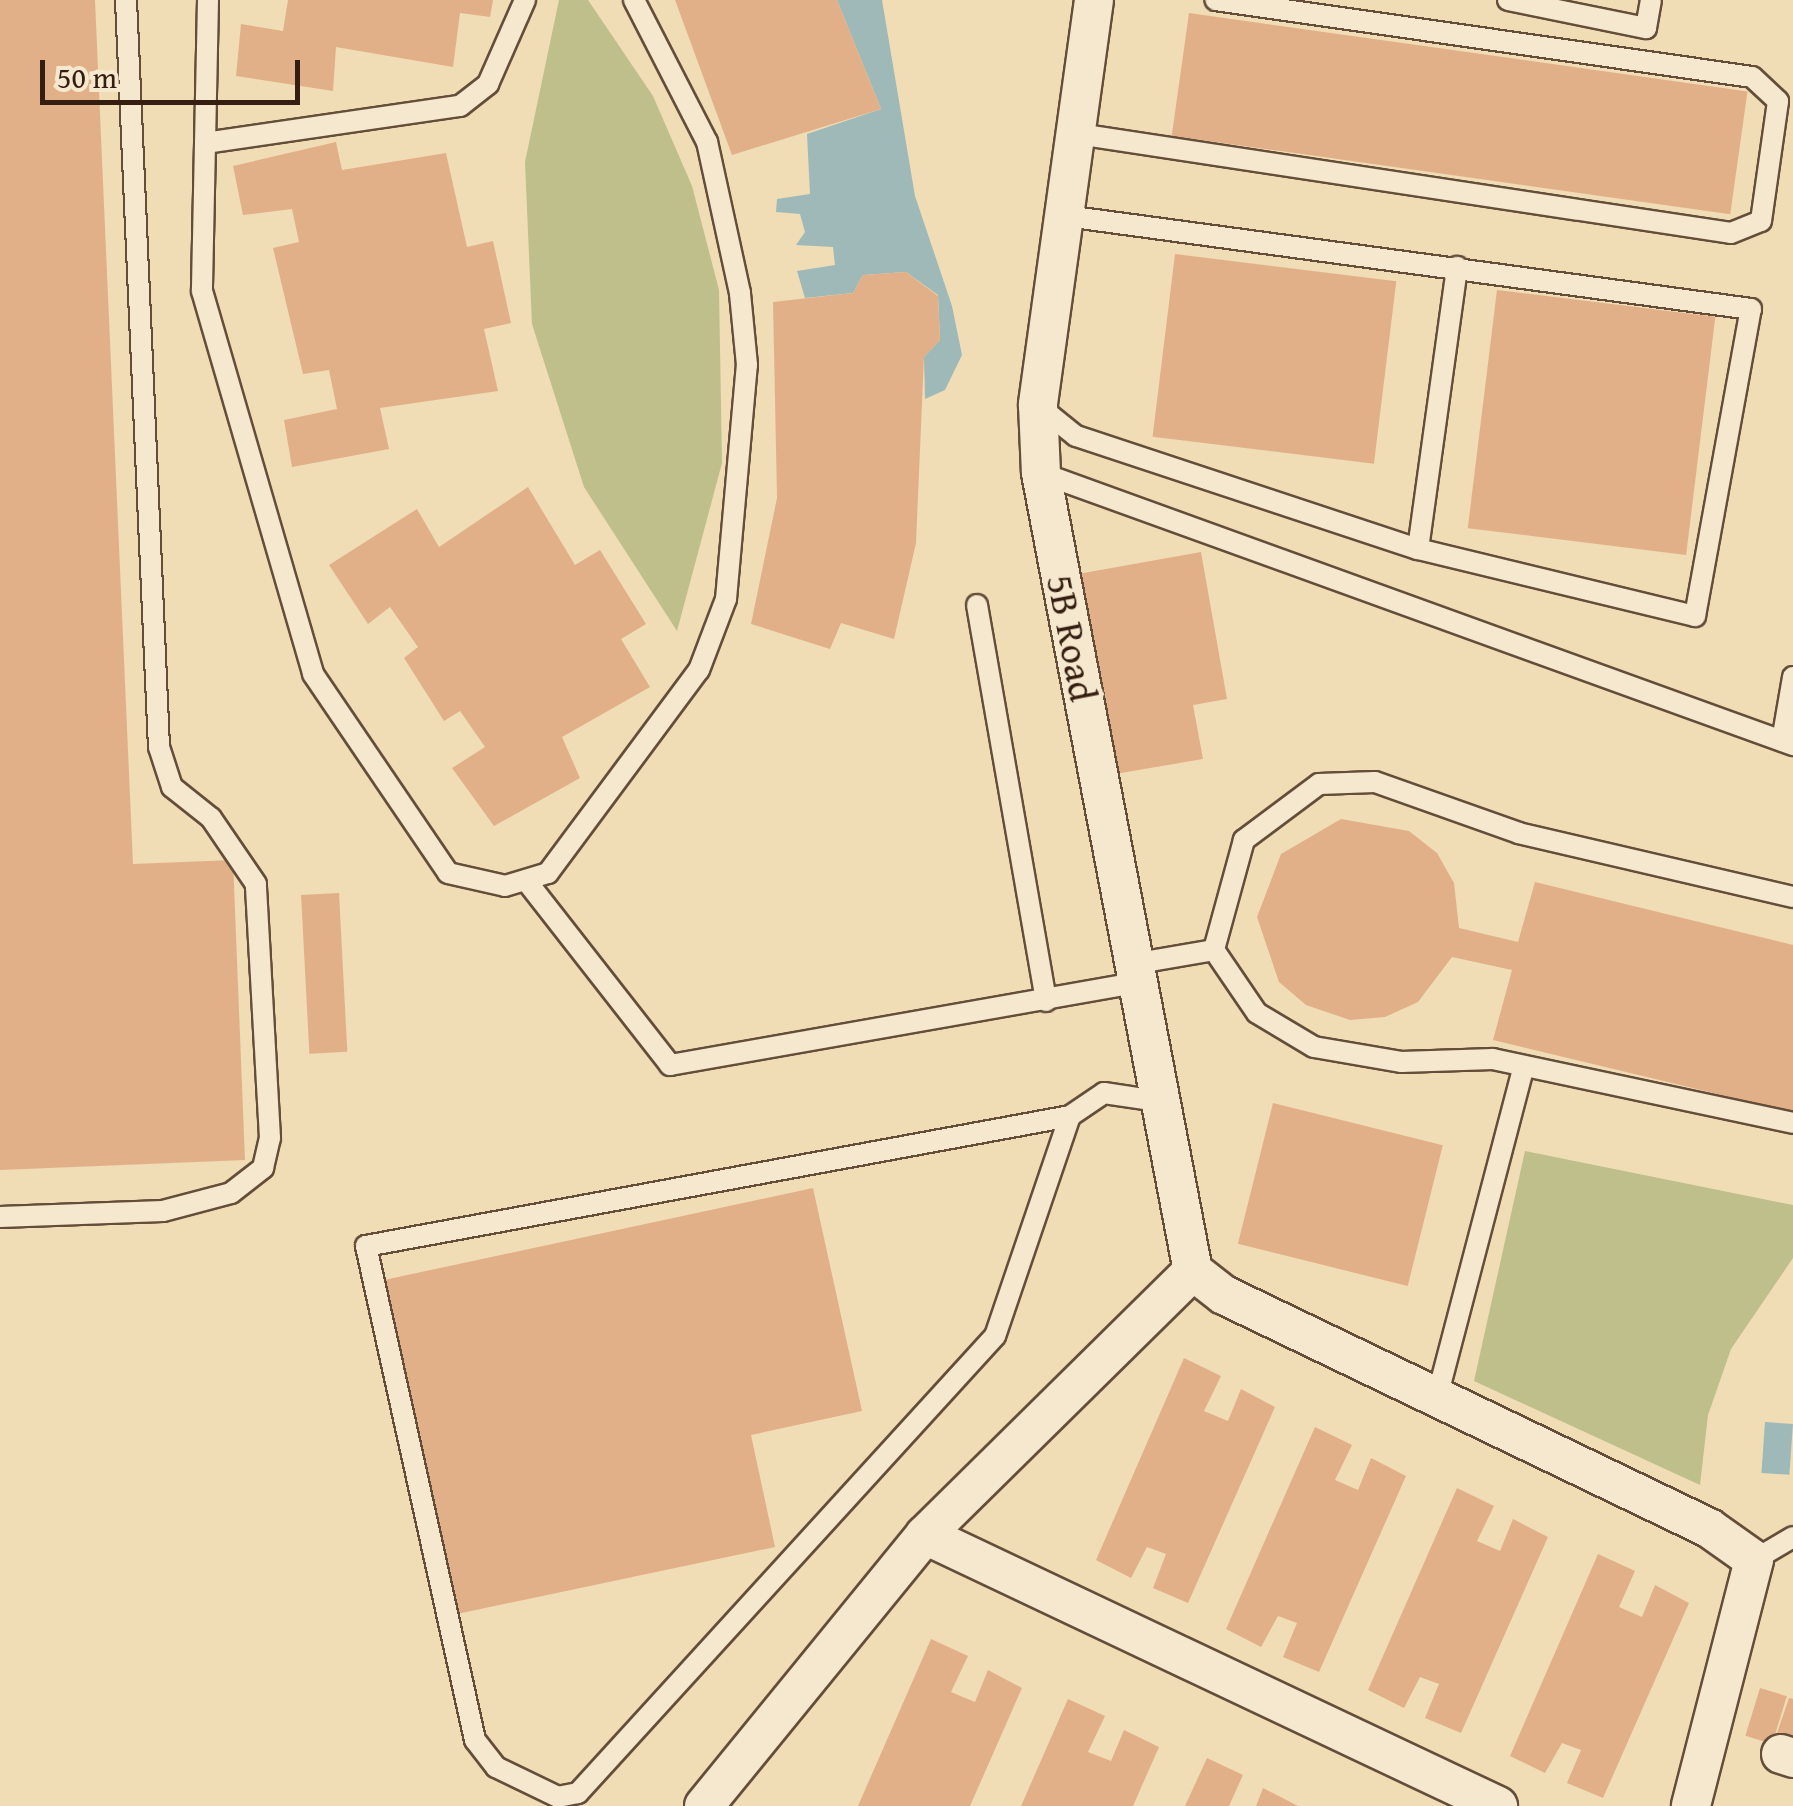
<!DOCTYPE html>
<style>
body{margin:0}
#map{position:relative;width:1793px;height:1806px;overflow:hidden;background:#f0dcb5;font-family:"Gentium Book Plus",serif}
div>[style]{position:absolute}
.green>*{inset:0;background:#bebf8a}
.water>*{inset:0;background:#9eb9b7;transform-origin:0 0}
.building>*{inset:0;background:#e2b088;transform-origin:0 0}
.roads{filter:drop-shadow(2px 0 #644e3a) drop-shadow(-2px 0 #644e3a) drop-shadow(0 2px #644e3a) drop-shadow(0 -2px #644e3a)}
.service>*{height:20px;margin:-10px;padding:0 10px;transform-origin:10px;border-radius:10px;background:#f5e8cf}
.minor>*{height:38px;margin:-19px;padding:0 19px;transform-origin:19px;border-radius:19px;background:#f5e8cf}
span{translate:-50% -50%;white-space:nowrap;text-align:center;line-height:1.15;-webkit-text-stroke:9px #f5e8cf;paint-order:stroke}
.street-label{font-size:38px;color:#351e11}
.scale{position:absolute;left:40px;top:60px;width:260px;height:45px;box-sizing:border-box;border:5px solid #351e11;border-top:0;padding-left:12px;font-size:30px;line-height:35px;white-space:nowrap;color:#351e11;-webkit-text-stroke:8px #f5e8cf;paint-order:stroke}
</style>
<div id="map">
<div class="green">
<i style="clip-path:polygon(559px 0,588px 0,653px 96px,692px 186px,719px 290px,722px 463px,677px 631px,584px 487px,532px 324px,525px 162px)"></i>
<i style="clip-path:polygon(1525px 1151px,1793px 1205px,1793px 1258px,1731px 1349px,1708px 1415px,1700px 1485px,1474px 1381px)"></i>
</div>
<div class="water">
<i style="clip-path:polygon(837px 0,882px 0,915px 196px,952px 306px,962px 355px,945px 390px,925px 399px,924px 357px,940px 340px,938px 295px,906px 272px,863px 275px,853px 293px,805px 298px,797px 271px,835px 265px,833px 247px,796px 245px,805px 232px,800px 214px,776px 212px,777px 199px,810px 194px,807px 134px,881px 109px)"></i>
<i style="left:1765px;top:1422px;width:28px;height:51px;rotate:4deg"></i>
</div>
<div class="building">
<i style="clip-path:polygon(0 0,95px 0,133px 864px,233px 860px,245px 1160px,0 1170px)"></i>
<i style="clip-path:polygon(288px 0,493px 0,490px 17px,460px 13px,453px 67px,336px 47px,333px 91px,236px 76px,241px 24px,283px 31px)"></i>
<i style="clip-path:polygon(675px 0,837px 0,881px 109px,732px 155px)"></i>
<i style="left:1189px;top:13px;width:564px;height:124px;rotate:8deg"></i>
<i style="clip-path:polygon(336px 142px,342px 170px,446px 153px,467px 247px,493px 241px,511px 323px,484px 329px,498px 391px,380px 408px,389px 449px,292px 467px,284px 420px,337px 409px,329px 370px,303px 374px,273px 248px,299px 242px,292px 209px,243px 215px,233px 166px)"></i>
<i style="left:1175px;top:254px;width:223px;height:184px;rotate:7deg"></i>
<i style="clip-path:polygon(906px 272px,938px 296px,940px 340px,924px 357px,916px 543px,894px 639px,841px 623px,830px 649px,751px 624px,777px 498px,773px 302px,853px 293px,863px 275px)"></i>
<i style="left:1497px;top:290px;width:220px;height:240px;rotate:7deg"></i>
<i style="clip-path:polygon(528px 487px,575px 565px,600px 550px,646px 624px,621px 639px,650px 687px,562px 737px,580px 778px,494px 826px,452px 768px,485px 747px,460px 711px,444px 721px,404px 658px,418px 647px,390px 607px,368px 624px,329px 565px,417px 509px,439px 547px)"></i>
<i style="clip-path:polygon(1201px 552px,1227px 699px,1193px 705px,1203px 759px,1115px 774px,1078px 574px)"></i>
<i style="clip-path:polygon(1341px 819px,1409px 831px,1437px 853px,1454px 883px,1459px 928px,1518px 942px,1535px 882px,1793px 945px,1793px 1112px,1493px 1040px,1512px 970px,1452px 957px,1418px 1002px,1385px 1017px,1350px 1020px,1306px 1005px,1279px 982px,1257px 917px,1281px 854px)"></i>
<i style="left:339px;top:893px;width:159px;height:38px;rotate:87deg"></i>
<i style="left:1273px;top:1103px;width:175px;height:145px;rotate:14deg"></i>
<i style="clip-path:polygon(813px 1188px,862px 1411px,751px 1435px,775px 1547px,457px 1614px,384px 1280px)"></i>
<i style="clip-path:polygon(1184px 1358px,1221px 1376px,1204px 1411px,1228px 1421px,1241px 1389px,1275px 1407px,1188px 1603px,1153px 1588px,1166px 1554px,1147px 1547px,1131px 1578px,1096px 1560px)"></i>
<i style="clip-path:polygon(1315px 1427px,1352px 1445px,1335px 1480px,1358px 1490px,1371px 1458px,1406px 1476px,1319px 1672px,1283px 1657px,1297px 1623px,1278px 1616px,1261px 1647px,1226px 1629px)"></i>
<i style="clip-path:polygon(1457px 1488px,1494px 1506px,1477px 1541px,1500px 1551px,1513px 1519px,1548px 1537px,1461px 1733px,1425px 1718px,1439px 1684px,1420px 1677px,1404px 1708px,1368px 1690px)"></i>
<i style="clip-path:polygon(1598px 1554px,1635px 1571px,1619px 1607px,1642px 1617px,1655px 1585px,1689px 1603px,1603px 1798px,1567px 1783px,1581px 1750px,1562px 1743px,1545px 1773px,1510px 1756px)"></i>
<i style="clip-path:polygon(931px 1639px,968px 1656px,951px 1692px,975px 1702px,988px 1670px,1022px 1688px,970px 1806px,858px 1806px)"></i>
<i style="left:1760px;top:1688px;width:28px;height:50px;rotate:17deg"></i>
<i style="clip-path:polygon(1789px 1698px,1793px 1699px,1793px 1745px,1775px 1739px)"></i>
<i style="clip-path:polygon(1068px 1699px,1105px 1716px,1088px 1752px,1111px 1761px,1124px 1730px,1159px 1747px,1133px 1806px,1021px 1806px)"></i>
<i style="clip-path:polygon(1207px 1758px,1243px 1775px,1229px 1806px,1185px 1806px)"></i>
<i style="clip-path:polygon(1263px 1788px,1298px 1806px,1256px 1806px)"></i>
</div>
<div class="roads">
<div class="service">
<i style="left:208px;top:0;width:291px;rotate:91.2deg"></i>
<i style="left:202px;top:291px;width:399px;rotate:73.8deg"></i>
<i style="left:313px;top:674px;width:240px;rotate:55.8deg"></i>
<i style="left:448px;top:873px;width:58px;rotate:12.8deg"></i>
<i style="left:505px;top:886px;width:45px;rotate:-16.8deg"></i>
<i style="left:548px;top:873px;width:253px;rotate:-53.4deg"></i>
<i style="left:699px;top:670px;width:76px;rotate:-69.2deg"></i>
<i style="left:726px;top:599px;width:235px;rotate:-84.9deg"></i>
<i style="left:747px;top:365px;width:72px;rotate:-95.6deg"></i>
<i style="left:740px;top:293px;width:155px;rotate:-102.3deg"></i>
<i style="left:707px;top:142px;width:160px;rotate:-117.2deg"></i>
<i style="left:1508px;top:0;width:141px;rotate:11.5deg"></i>
<i style="left:1646px;top:28px;width:28px;rotate:-80deg"></i>
<i style="left:1078px;top:134px;width:660px;rotate:8.62deg"></i>
<i style="left:1731px;top:233px;width:32px;rotate:-22deg"></i>
<i style="left:1761px;top:221px;width:121px;rotate:-81.9deg"></i>
<i style="left:1778px;top:101px;width:35px;rotate:-137deg"></i>
<i style="left:1752px;top:77px;width:542px;rotate:-171.83deg"></i>
<i style="left:205px;top:143px;width:258px;rotate:-8.3deg"></i>
<i style="left:460px;top:106px;width:36px;rotate:-38deg"></i>
<i style="left:488px;top:84px;width:92px;rotate:-66.2deg"></i>
<i style="left:1040px;top:407px;width:46px;rotate:38.9deg"></i>
<i style="left:1076px;top:436px;width:360px;rotate:18.3deg"></i>
<i style="left:1418px;top:549px;width:285px;rotate:13.6deg"></i>
<i style="left:1695px;top:616px;width:312px;rotate:-79.7deg"></i>
<i style="left:1751px;top:309px;width:691px;rotate:-172.27deg"></i>
<i style="left:1041px;top:473px;width:800px;rotate:19.89deg"></i>
<i style="left:1418px;top:549px;width:285px;rotate:-82.1deg"></i>
<i style="left:977px;top:605px;width:402px;rotate:80.1deg"></i>
<i style="left:1782px;top:741px;width:65px;rotate:-80.2deg"></i>
<i style="left:528px;top:883px;width:231px;rotate:52deg"></i>
<i style="left:670px;top:1065px;width:473px;rotate:-10deg"></i>
<i style="left:1793px;top:897px;width:281px;rotate:-166.9deg"></i>
<i style="left:1519px;top:833px;width:153px;rotate:-160.5deg"></i>
<i style="left:1375px;top:782px;width:56px;rotate:178deg"></i>
<i style="left:1319px;top:784px;width:94px;rotate:143.3deg"></i>
<i style="left:1244px;top:840px;width:114px;rotate:105.3deg"></i>
<i style="left:1214px;top:950px;width:76px;rotate:55.7deg"></i>
<i style="left:1257px;top:1013px;width:66px;rotate:30.8deg"></i>
<i style="left:1314px;top:1047px;width:88px;rotate:9.8deg"></i>
<i style="left:1401px;top:1062px;width:92px;rotate:-1.9deg"></i>
<i style="left:1493px;top:1059px;width:307px;rotate:12deg"></i>
<i style="left:1133px;top:964px;width:82px;rotate:-9.8deg"></i>
<i style="left:1070px;top:1116px;width:232px;rotate:108.8deg"></i>
<i style="left:995px;top:1336px;width:619px;rotate:132.38deg"></i>
<i style="left:578px;top:1793px;width:20px;rotate:169deg"></i>
<i style="left:558px;top:1797px;width:69px;rotate:-154.2deg"></i>
<i style="left:496px;top:1767px;width:34px;rotate:-128deg"></i>
<i style="left:475px;top:1740px;width:506px;rotate:-102.44deg"></i>
<i style="left:366px;top:1246px;width:716px;rotate:-10.46deg"></i>
<i style="left:1070px;top:1116px;width:41px;rotate:-34.1deg"></i>
<i style="left:1104px;top:1093px;width:55px;rotate:8.4deg"></i>
<i style="left:0;top:1217px;width:163px;rotate:-2.1deg"></i>
<i style="left:163px;top:1211px;width:70px;rotate:-14.8deg"></i>
<i style="left:231px;top:1193px;width:41px;rotate:-38deg"></i>
<i style="left:263px;top:1168px;width:31px;rotate:-77deg"></i>
<i style="left:270px;top:1138px;width:254px;rotate:-93.2deg"></i>
<i style="left:256px;top:884px;width:80px;rotate:-124.3deg"></i>
<i style="left:211px;top:818px;width:50px;rotate:-141.5deg"></i>
<i style="left:172px;top:787px;width:42px;rotate:-108deg"></i>
<i style="left:159px;top:747px;width:748px;rotate:-92.53deg"></i>
<i style="left:1437px;top:1397px;width:342px;rotate:-75.3deg"></i>
<i style="left:1754px;top:1560px;width:45px;rotate:-30.5deg"></i>
</div>
<div class="minor">
<i style="left:1094px;top:0;width:409px;rotate:97.9deg"></i>
<i style="left:1038px;top:405px;width:68px;rotate:87.5deg"></i>
<i style="left:1041px;top:473px;width:812px;rotate:79.22deg"></i>
<i style="left:1193px;top:1271px;width:39px;rotate:38deg"></i>
<i style="left:1224px;top:1295px;width:538px;rotate:25.66deg"></i>
<i style="left:1709px;top:1528px;width:55px;rotate:35.4deg"></i>
<i style="left:1754px;top:1560px;width:254px;rotate:104.4deg"></i>
<i style="left:925px;top:1535px;width:634px;rotate:25.31deg"></i>
<i style="left:1781px;top:1754px;width:13px;rotate:18deg"></i>
<i style="left:704px;top:1806px;width:350px;rotate:-50.8deg"></i>
<i style="left:925px;top:1535px;width:376px;rotate:-44.6deg"></i>
</div>
</div>
<div class="street-label">
<span style="left:1072px;top:638px;rotate:79deg">5B Road</span>
</div>
<div class="scale">50 m</div>
</div>
